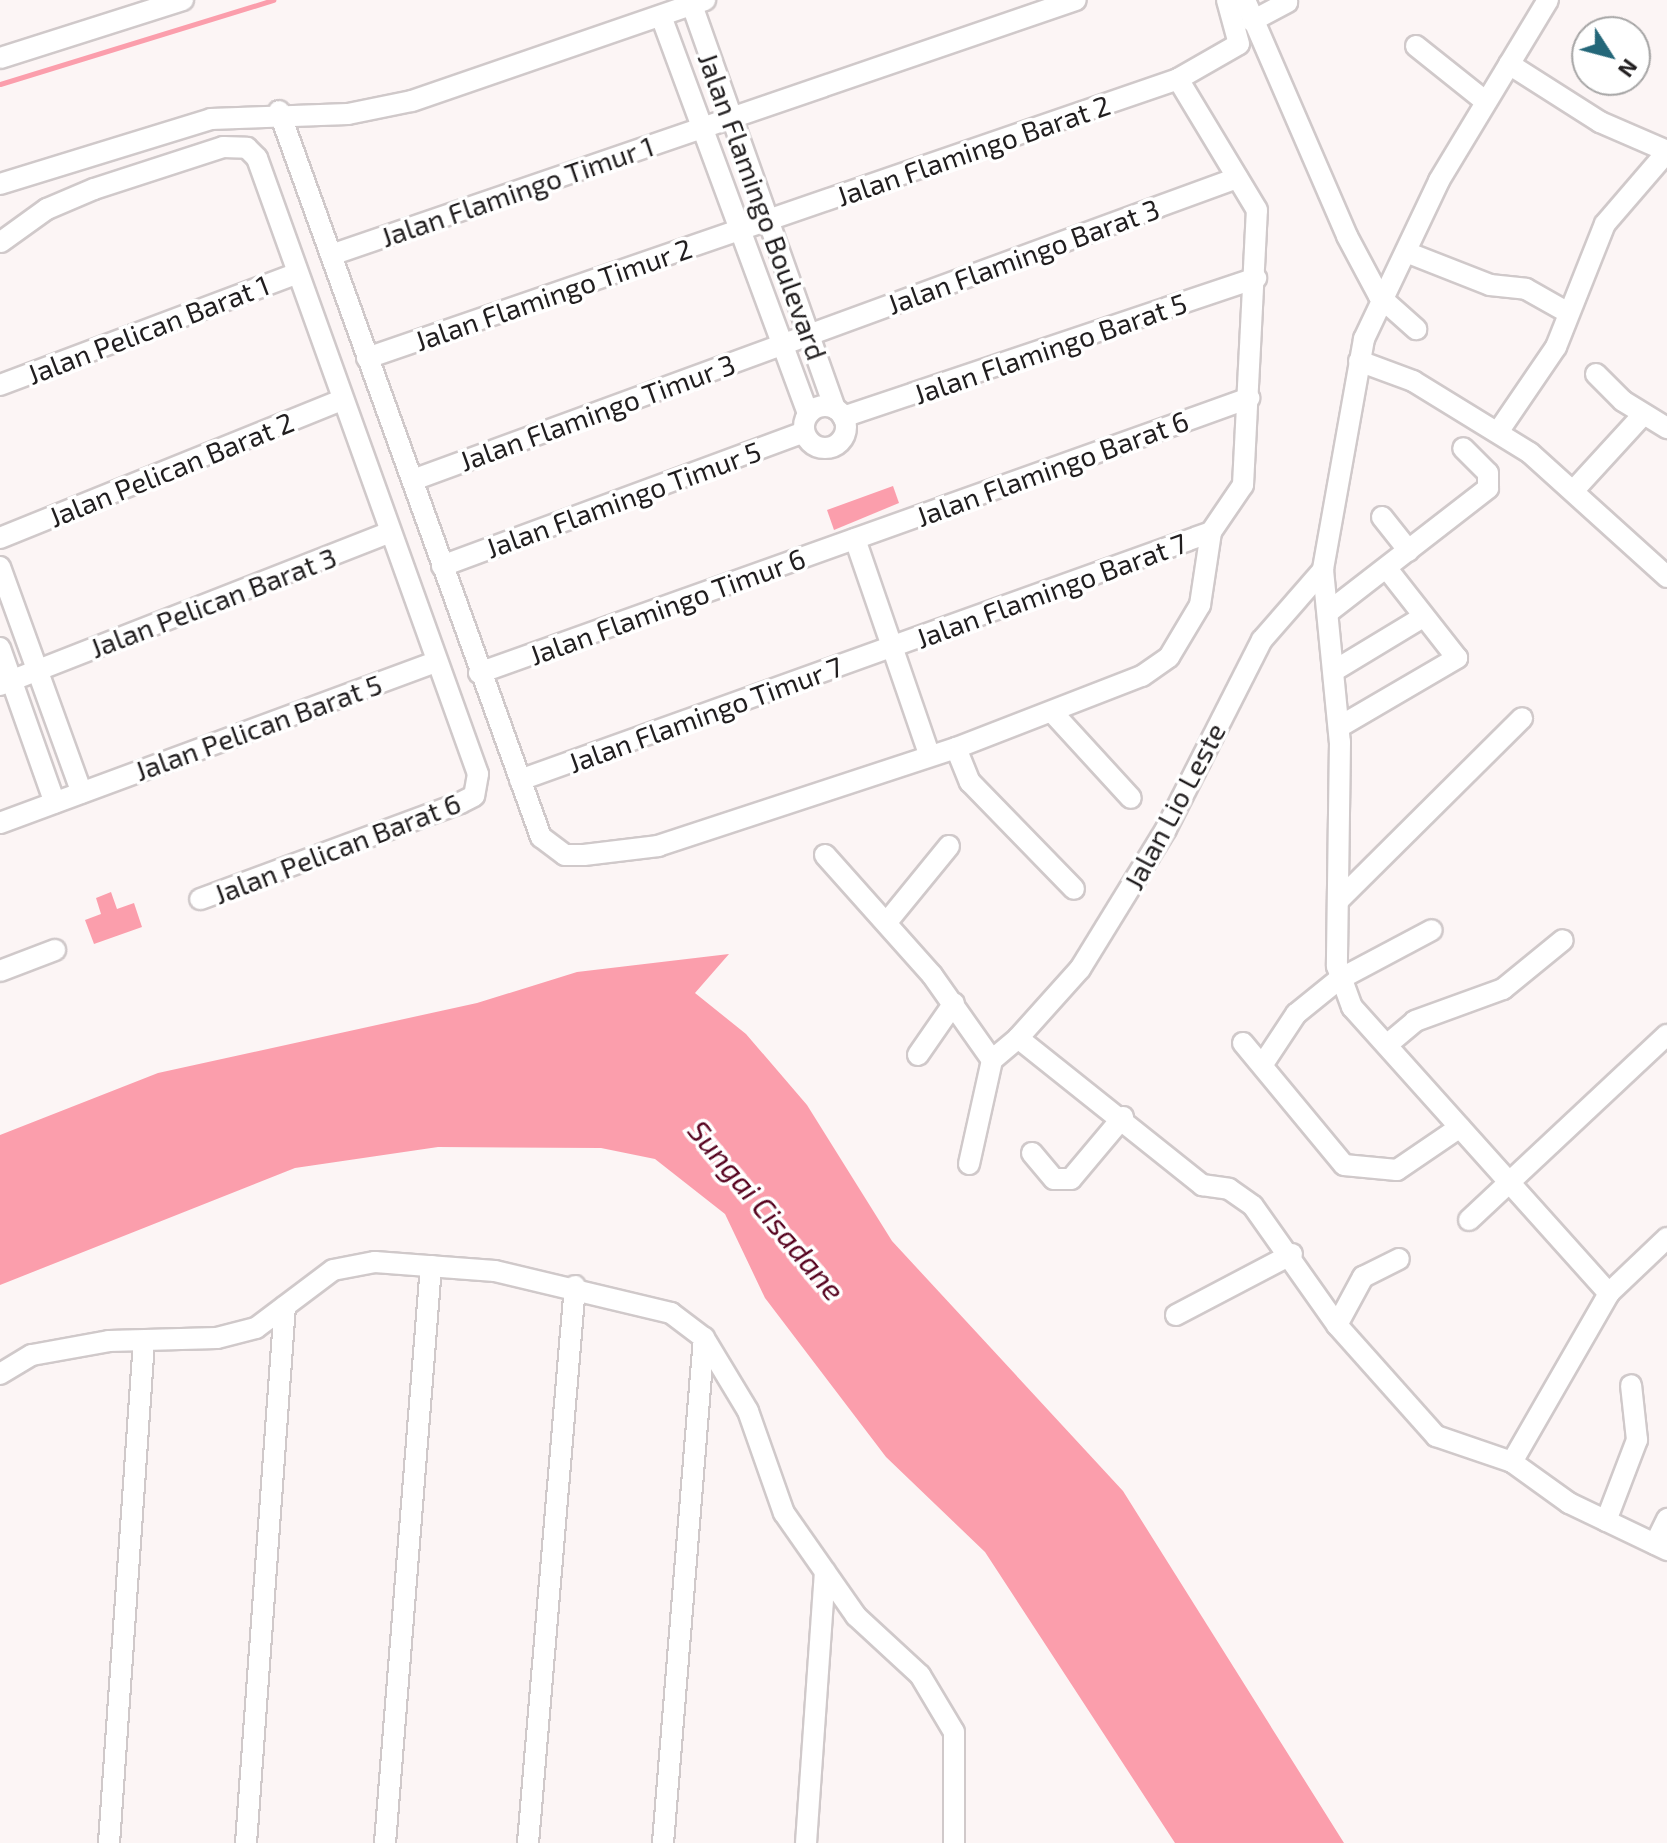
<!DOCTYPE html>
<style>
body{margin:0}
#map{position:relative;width:1667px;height:1843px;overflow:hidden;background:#fcf5f5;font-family:"Exo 2",sans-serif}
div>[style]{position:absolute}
.water>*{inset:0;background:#fb9eac}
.stream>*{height:5px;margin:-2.5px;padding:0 2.5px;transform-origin:2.5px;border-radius:2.5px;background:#fb9eac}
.roads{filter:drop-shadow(2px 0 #d0c9ca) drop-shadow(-2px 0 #d0c9ca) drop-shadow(0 2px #d0c9ca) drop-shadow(0 -2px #d0c9ca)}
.minor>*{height:20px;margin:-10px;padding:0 10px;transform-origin:10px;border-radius:10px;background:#fff}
.minor>.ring{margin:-10px;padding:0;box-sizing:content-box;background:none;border:20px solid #fff;border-radius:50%}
span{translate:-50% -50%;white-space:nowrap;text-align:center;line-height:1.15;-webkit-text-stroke:7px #fff;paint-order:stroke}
.street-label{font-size:28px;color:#211e1f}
.water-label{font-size:30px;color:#57031f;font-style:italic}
.north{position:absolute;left:1571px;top:16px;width:80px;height:80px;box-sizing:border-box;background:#fff;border:2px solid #a6a5a5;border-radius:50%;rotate:126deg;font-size:22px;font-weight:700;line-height:32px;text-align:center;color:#211e1f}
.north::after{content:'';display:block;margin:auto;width:28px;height:36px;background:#246779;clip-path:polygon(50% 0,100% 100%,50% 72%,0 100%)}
</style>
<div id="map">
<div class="water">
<i style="clip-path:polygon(893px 486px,899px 503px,834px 530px,827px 510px)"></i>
<i style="clip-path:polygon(111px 892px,117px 909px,134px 903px,142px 927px,94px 944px,85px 920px,101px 914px,96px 898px)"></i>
<i style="clip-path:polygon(729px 954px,695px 993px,746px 1034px,807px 1105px,892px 1241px,1123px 1491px,1344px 1843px,1175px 1843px,985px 1552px,886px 1457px,765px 1298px,725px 1214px,655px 1159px,601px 1148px,438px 1147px,295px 1168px,0 1285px,0 1135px,158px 1073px,477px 1003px,577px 972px)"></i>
</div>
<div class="stream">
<i style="left:0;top:84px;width:286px;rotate:-17.1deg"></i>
</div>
<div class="roads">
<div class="minor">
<i style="left:1245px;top:0;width:257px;rotate:66.6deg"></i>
<i style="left:1347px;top:236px;width:68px;rotate:61.9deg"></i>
<i style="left:1379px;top:296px;width:50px;rotate:41.7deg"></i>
<i style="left:1548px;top:0;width:211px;rotate:121.1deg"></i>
<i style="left:1439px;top:181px;width:175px;rotate:115.4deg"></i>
<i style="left:1364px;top:339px;width:235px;rotate:100.1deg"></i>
<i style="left:1323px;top:570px;width:173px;rotate:84.4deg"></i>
<i style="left:1340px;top:742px;width:224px;rotate:90.8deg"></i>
<i style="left:1337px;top:966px;width:44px;rotate:69.9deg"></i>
<i style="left:1352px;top:1007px;width:385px;rotate:48.1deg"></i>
<i style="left:692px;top:5px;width:428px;rotate:70.5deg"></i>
<i style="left:661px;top:16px;width:424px;rotate:69.7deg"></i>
<i style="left:1252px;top:21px;width:40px;rotate:-28deg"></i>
<i style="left:1416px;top:46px;width:88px;rotate:38.6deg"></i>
<i style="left:0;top:58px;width:192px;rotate:-17.6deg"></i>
<i style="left:1509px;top:64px;width:108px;rotate:32.5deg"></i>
<i style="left:1600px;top:122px;width:73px;rotate:23.4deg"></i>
<i style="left:279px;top:111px;width:772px;rotate:70.16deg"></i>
<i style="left:541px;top:837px;width:30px;rotate:37deg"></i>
<i style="left:565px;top:855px;width:19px"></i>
<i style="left:584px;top:855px;width:75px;rotate:-6.9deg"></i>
<i style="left:658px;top:846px;width:314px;rotate:-18.2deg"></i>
<i style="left:956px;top:748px;width:199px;rotate:-21.2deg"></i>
<i style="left:1142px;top:676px;width:33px;rotate:-35deg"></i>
<i style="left:1169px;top:657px;width:61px;rotate:-59.2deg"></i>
<i style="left:1200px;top:605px;width:74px;rotate:-81.4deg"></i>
<i style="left:1211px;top:532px;width:57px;rotate:-55.8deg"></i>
<i style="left:1243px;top:485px;width:275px;rotate:-87.1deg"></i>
<i style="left:1257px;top:210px;width:153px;rotate:-121.1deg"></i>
<i style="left:1178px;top:79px;width:70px;rotate:-29.8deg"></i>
<i style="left:1239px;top:44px;width:46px;rotate:-105.3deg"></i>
<i style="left:0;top:184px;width:221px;rotate:-17.1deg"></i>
<i style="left:211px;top:119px;width:137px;rotate:-2.1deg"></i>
<i style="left:348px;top:114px;width:65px;rotate:-11.5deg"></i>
<i style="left:412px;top:101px;width:310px;rotate:-19deg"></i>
<i style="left:1px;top:242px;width:57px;rotate:-35.7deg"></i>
<i style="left:47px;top:209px;width:51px;rotate:-23.1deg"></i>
<i style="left:94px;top:189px;width:136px;rotate:-18deg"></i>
<i style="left:223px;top:147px;width:24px;rotate:2deg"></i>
<i style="left:247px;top:148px;width:14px;rotate:45deg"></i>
<i style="left:257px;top:158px;width:654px;rotate:70.26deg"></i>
<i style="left:478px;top:774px;width:22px;rotate:100deg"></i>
<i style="left:474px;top:796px;width:16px;rotate:153deg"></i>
<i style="left:460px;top:803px;width:277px;rotate:159.7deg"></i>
<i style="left:1406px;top:252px;width:90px;rotate:21.4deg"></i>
<i style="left:1490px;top:285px;width:36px;rotate:6deg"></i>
<i style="left:1526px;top:289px;width:45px;rotate:29.4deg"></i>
<i style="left:331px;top:255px;width:787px;rotate:-18.9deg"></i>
<i style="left:367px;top:358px;width:858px;rotate:-18.98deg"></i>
<i style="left:1359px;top:361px;width:58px;rotate:20.3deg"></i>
<i style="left:1413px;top:381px;width:137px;rotate:31.6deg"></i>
<i style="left:1530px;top:453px;width:185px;rotate:42.1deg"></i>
<i style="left:1596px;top:374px;width:38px;rotate:45deg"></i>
<i style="left:1623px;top:401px;width:52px;rotate:31.5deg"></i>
<i style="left:0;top:385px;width:316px;rotate:-20.6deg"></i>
<i class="ring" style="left:804px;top:406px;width:22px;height:22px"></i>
<i style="left:843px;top:417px;width:436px;rotate:-18.6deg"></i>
<i style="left:1498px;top:432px;width:103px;rotate:-55.7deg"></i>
<i style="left:1556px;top:347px;width:132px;rotate:-68.3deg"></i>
<i style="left:1605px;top:224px;width:95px;rotate:-49.3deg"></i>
<i style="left:413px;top:480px;width:878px;rotate:-20.13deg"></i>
<i style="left:1575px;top:489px;width:99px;rotate:-47.5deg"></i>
<i style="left:1382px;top:517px;width:43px;rotate:51.5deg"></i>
<i style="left:0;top:538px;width:369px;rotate:-22deg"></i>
<i style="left:855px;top:539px;width:227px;rotate:71deg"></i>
<i style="left:442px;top:566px;width:386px;rotate:-20.3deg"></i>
<i style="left:0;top:567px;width:240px;rotate:70.1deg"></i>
<i style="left:1331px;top:610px;width:199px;rotate:-37.8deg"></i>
<i style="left:1488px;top:488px;width:15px;rotate:-90deg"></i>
<i style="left:1488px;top:473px;width:35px;rotate:-135deg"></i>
<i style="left:0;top:648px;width:164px;rotate:70.5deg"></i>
<i style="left:1337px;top:669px;width:100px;rotate:-31.2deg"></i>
<i style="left:479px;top:673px;width:818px;rotate:-19.65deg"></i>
<i style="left:0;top:685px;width:417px;rotate:-21.4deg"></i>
<i style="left:1053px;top:713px;width:115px;rotate:47.5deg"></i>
<i style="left:1339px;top:727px;width:137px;rotate:-30.3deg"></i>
<i style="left:1457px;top:658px;width:112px;rotate:-128.1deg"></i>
<i style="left:956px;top:748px;width:37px;rotate:68deg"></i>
<i style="left:970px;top:782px;width:149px;rotate:45.8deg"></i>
<i style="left:520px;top:780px;width:734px;rotate:-19.74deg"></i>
<i style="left:0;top:823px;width:464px;rotate:-20.3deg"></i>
<i style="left:825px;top:855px;width:161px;rotate:48.3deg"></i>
<i style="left:932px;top:975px;width:104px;rotate:54.8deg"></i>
<i style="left:992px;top:1060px;width:34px;rotate:-40deg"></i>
<i style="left:1018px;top:1038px;width:236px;rotate:38.6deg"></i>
<i style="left:1202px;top:1185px;width:27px;rotate:8deg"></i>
<i style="left:1229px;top:1189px;width:29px;rotate:35deg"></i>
<i style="left:1253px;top:1206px;width:146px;rotate:54.8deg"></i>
<i style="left:1337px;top:1325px;width:149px;rotate:48.3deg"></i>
<i style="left:1436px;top:1436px;width:80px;rotate:18.9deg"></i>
<i style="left:1512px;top:1462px;width:195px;rotate:-60.1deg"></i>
<i style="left:1609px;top:1293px;width:80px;rotate:-43.5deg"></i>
<i style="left:1339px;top:900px;width:258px;rotate:-44.8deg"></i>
<i style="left:887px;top:922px;width:98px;rotate:-50.8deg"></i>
<i style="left:0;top:971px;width:59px;rotate:-20.9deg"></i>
<i style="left:1018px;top:1038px;width:93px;rotate:-48.1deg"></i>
<i style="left:1080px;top:969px;width:164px;rotate:-58.4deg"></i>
<i style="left:1166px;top:829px;width:212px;rotate:-63.1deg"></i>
<i style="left:1262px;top:640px;width:93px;rotate:-48.9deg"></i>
<i style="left:1243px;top:1043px;width:158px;rotate:50.4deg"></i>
<i style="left:1344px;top:1165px;width:53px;rotate:5.4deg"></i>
<i style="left:1397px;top:1170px;width:76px;rotate:-34.3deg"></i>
<i style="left:1388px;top:1044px;width:35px;rotate:-40deg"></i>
<i style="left:1415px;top:1021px;width:94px;rotate:-20deg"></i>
<i style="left:1503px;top:989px;width:77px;rotate:-39.2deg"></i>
<i style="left:918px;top:1055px;width:63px;rotate:-55.3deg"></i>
<i style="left:1263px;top:1064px;width:60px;rotate:-56.6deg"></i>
<i style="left:1296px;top:1014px;width:54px;rotate:-39deg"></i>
<i style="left:1338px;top:980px;width:106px;rotate:-28deg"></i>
<i style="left:1032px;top:1153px;width:34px;rotate:50deg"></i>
<i style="left:1054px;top:1179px;width:17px"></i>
<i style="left:1071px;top:1179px;width:81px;rotate:-50deg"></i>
<i style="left:969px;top:1164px;width:107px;rotate:-77.5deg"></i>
<i style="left:1469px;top:1220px;width:271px;rotate:-43.1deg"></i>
<i style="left:1176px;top:1315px;width:131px;rotate:-27.7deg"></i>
<i style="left:1337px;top:1325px;width:55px;rotate:-61.6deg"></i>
<i style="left:1363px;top:1277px;width:40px;rotate:-26.6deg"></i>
<i style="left:0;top:1374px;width:37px;rotate:-31deg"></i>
<i style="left:32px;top:1355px;width:78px;rotate:-10.3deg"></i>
<i style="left:109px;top:1341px;width:108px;rotate:-1.6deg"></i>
<i style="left:217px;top:1338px;width:40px;rotate:-14.4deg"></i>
<i style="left:256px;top:1328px;width:96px;rotate:-37deg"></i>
<i style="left:333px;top:1270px;width:43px;rotate:-10.8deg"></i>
<i style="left:375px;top:1262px;width:120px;rotate:4.3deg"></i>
<i style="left:495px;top:1271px;width:181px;rotate:13.4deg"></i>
<i style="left:671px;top:1313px;width:41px;rotate:37.1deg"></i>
<i style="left:704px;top:1338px;width:85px;rotate:58.9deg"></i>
<i style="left:748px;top:1411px;width:108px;rotate:70.6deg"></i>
<i style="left:784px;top:1513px;width:126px;rotate:55deg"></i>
<i style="left:856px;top:1616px;width:87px;rotate:42.7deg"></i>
<i style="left:920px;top:1675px;width:66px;rotate:59.2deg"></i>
<i style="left:954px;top:1732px;width:111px;rotate:90deg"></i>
<i style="left:1512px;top:1462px;width:70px;rotate:35.7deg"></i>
<i style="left:1569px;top:1503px;width:109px;rotate:25.6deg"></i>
<i style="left:1606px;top:1521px;width:87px;rotate:-69.1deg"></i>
<i style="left:1637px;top:1440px;width:55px;rotate:-96.2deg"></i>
<i style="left:1655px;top:1544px;width:28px;rotate:-64deg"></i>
<i style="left:109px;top:1843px;width:503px;rotate:-86.01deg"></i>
<i style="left:246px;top:1843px;width:538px;rotate:-85.85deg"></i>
<i style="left:385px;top:1843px;width:579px;rotate:-85.44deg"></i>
<i style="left:528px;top:1843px;width:559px;rotate:-85.18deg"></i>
<i style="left:663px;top:1843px;width:507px;rotate:-85.36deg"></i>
<i style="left:806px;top:1843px;width:272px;rotate:-86deg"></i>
</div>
</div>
<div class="street-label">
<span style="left:973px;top:150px;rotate:-19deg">Jalan Flamingo Barat 2</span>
<span style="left:517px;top:191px;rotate:-19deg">Jalan Flamingo Timur 1</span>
<span style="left:763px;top:206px;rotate:70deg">Jalan Flamingo Boulevard</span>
<span style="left:1023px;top:256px;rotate:-20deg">Jalan Flamingo Barat 3</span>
<span style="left:553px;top:294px;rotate:-19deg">Jalan Flamingo Timur 2</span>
<span style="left:148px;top:329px;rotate:-21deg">Jalan Pelican Barat 1</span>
<span style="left:1050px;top:348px;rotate:-19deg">Jalan Flamingo Barat 5</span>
<span style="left:597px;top:412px;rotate:-20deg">Jalan Flamingo Timur 3</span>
<span style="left:1052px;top:468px;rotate:-20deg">Jalan Flamingo Barat 6</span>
<span style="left:171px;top:469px;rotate:-22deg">Jalan Pelican Barat 2</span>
<span style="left:623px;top:499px;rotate:-20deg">Jalan Flamingo Timur 5</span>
<span style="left:1051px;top:590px;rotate:-20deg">Jalan Flamingo Barat 7</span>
<span style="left:213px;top:602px;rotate:-21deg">Jalan Pelican Barat 3</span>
<span style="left:667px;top:606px;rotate:-20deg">Jalan Flamingo Timur 6</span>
<span style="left:705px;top:714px;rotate:-20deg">Jalan Flamingo Timur 7</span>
<span style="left:258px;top:727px;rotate:-20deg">Jalan Pelican Barat 5</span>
<span style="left:1174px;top:806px;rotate:-62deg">Jalan Lio Leste</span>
<span style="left:337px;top:848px;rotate:-21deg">Jalan Pelican Barat 6</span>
</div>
<div class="water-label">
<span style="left:767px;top:1210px;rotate:50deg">Sungai Cisadane</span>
</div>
<div class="north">N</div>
</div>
